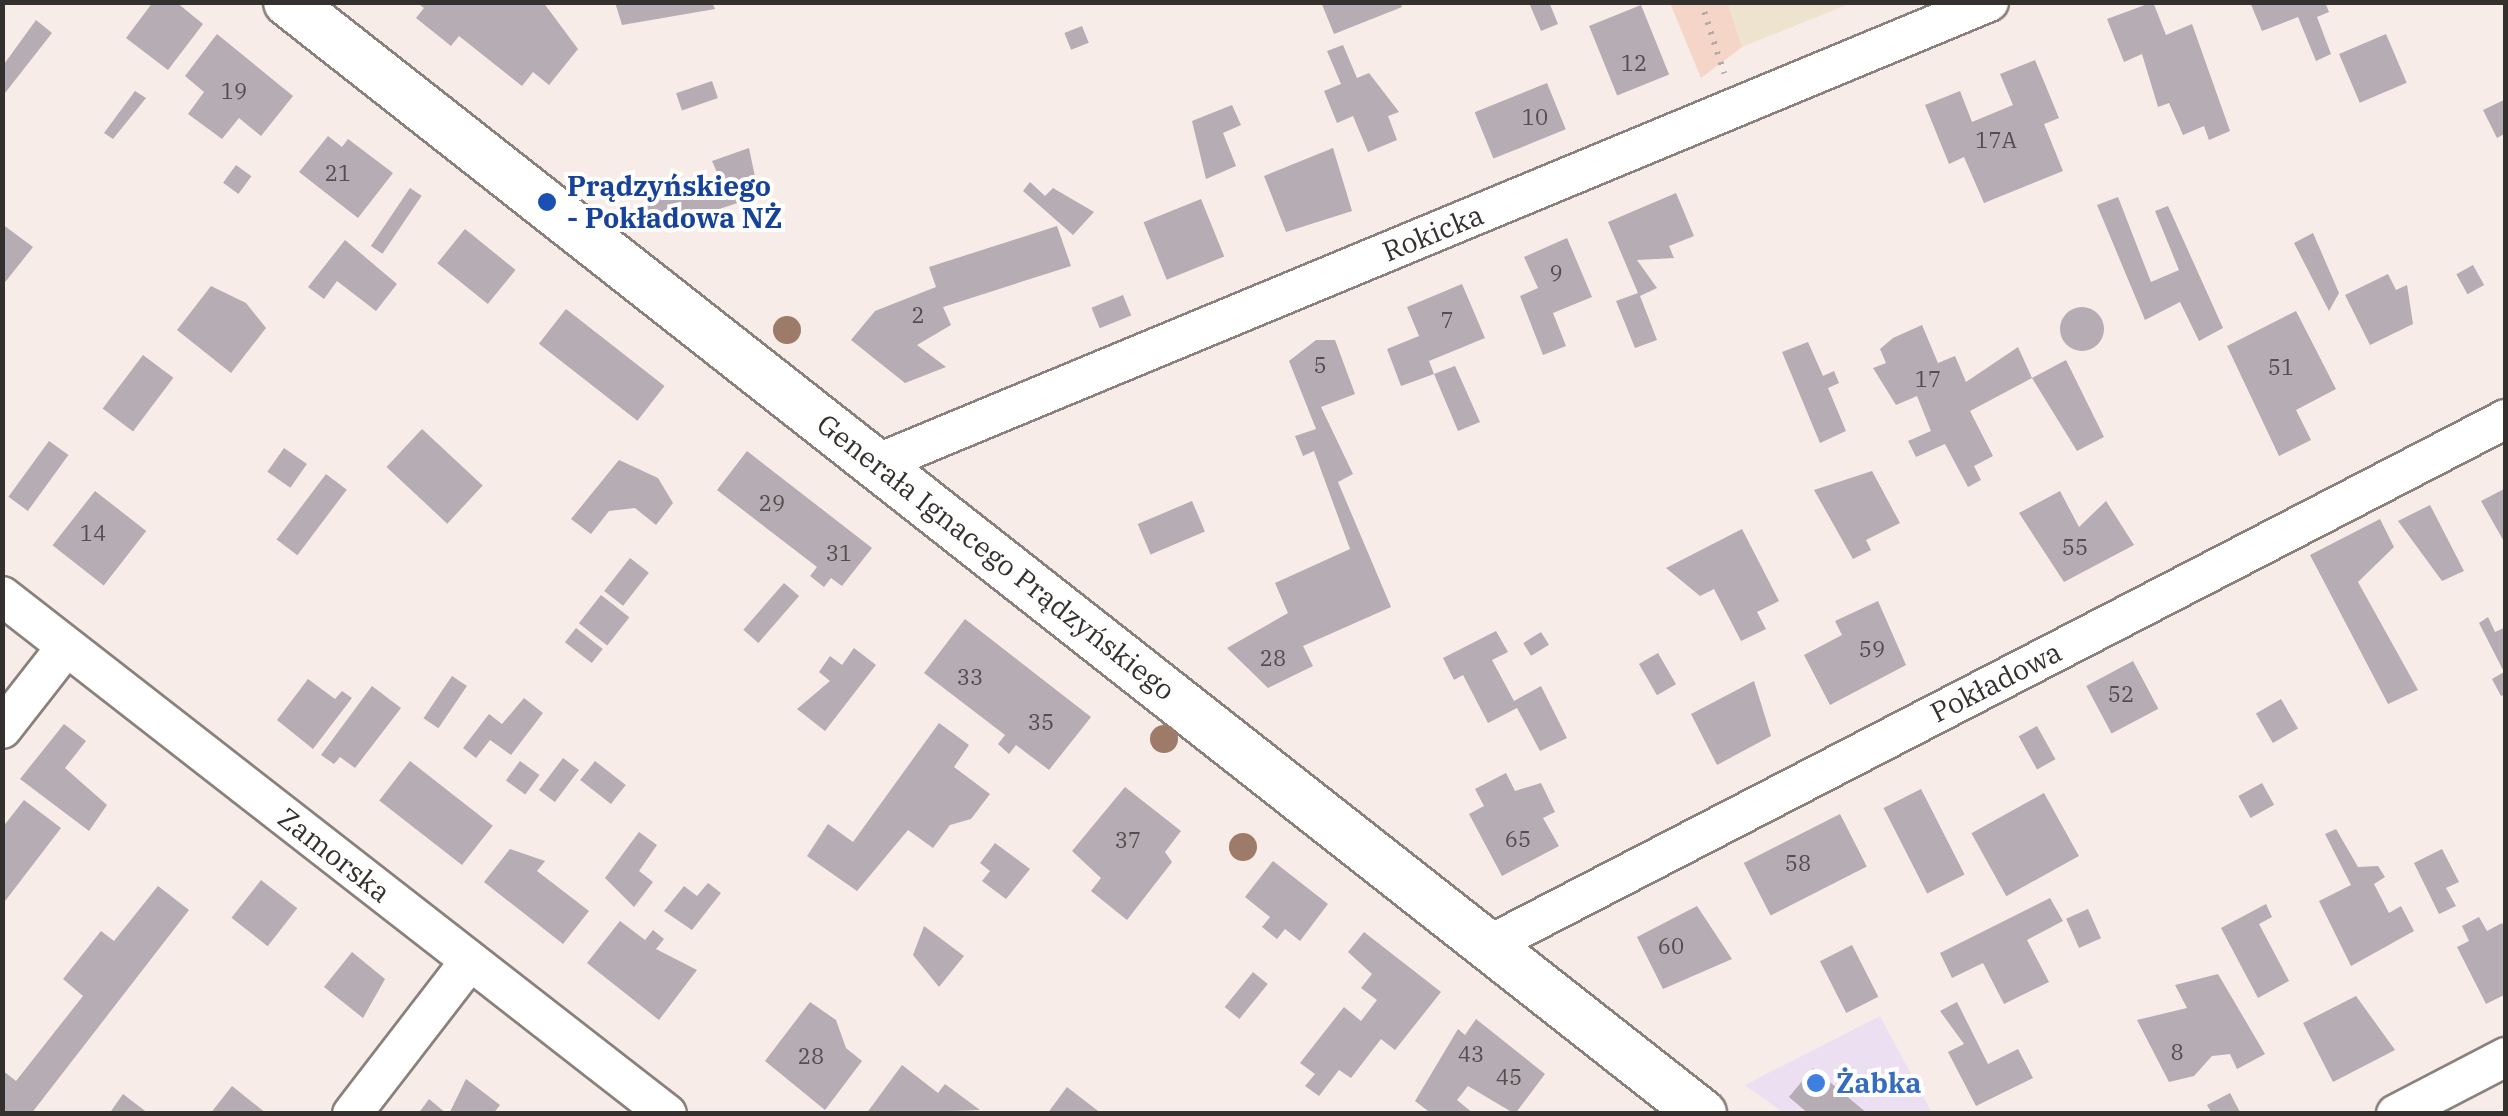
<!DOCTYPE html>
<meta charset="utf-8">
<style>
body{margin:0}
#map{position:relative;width:2508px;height:1116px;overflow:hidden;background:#f7ece7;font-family:"IBM Plex Serif",serif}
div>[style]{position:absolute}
.commercial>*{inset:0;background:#ecdff2}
.industrial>*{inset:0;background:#eee3ce}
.green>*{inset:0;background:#f5d5c7}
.building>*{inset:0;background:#b6acb3;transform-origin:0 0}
.round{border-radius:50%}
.path>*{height:6px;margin-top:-3px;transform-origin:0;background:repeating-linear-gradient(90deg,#b4aba7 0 2.5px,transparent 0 10.5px)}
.roads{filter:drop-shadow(2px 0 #8a807c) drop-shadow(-2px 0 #8a807c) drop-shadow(0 2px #8a807c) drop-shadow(0 -2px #8a807c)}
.minor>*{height:38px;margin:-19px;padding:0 19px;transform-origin:19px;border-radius:19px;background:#fff}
.tertiary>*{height:48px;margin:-24px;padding:0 24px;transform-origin:24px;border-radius:24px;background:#fff}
.trees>*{width:28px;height:28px;margin:-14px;border-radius:50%;background:#9e7b68}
.dots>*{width:28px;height:28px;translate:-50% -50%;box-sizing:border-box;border:5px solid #fff;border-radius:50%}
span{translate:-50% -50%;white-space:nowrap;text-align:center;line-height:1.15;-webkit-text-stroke:8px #fff;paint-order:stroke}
.number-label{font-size:22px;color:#544f4f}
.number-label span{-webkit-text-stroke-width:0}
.transit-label{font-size:28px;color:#164399;font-weight:700}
.left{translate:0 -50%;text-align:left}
.street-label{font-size:28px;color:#34302e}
.shop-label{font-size:28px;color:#366cbe;font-weight:700}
.frame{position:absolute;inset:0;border:5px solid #34302e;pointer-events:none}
</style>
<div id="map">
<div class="commercial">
<i style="clip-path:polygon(1880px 1016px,1932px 1113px,1784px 1113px,1745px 1085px)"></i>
</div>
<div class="industrial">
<i style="clip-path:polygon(1728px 2px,1852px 2px,1852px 3px,1742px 47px)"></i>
</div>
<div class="green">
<i style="clip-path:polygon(1670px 3px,1728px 3px,1742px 47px,1701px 78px)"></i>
</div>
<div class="building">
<i style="clip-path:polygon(153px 2px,176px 2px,203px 24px,168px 70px,126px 38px)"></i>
<i style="clip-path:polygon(416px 2px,543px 2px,578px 49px,549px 85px,533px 72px,522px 86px,459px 36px,451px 46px,416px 18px,424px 8px)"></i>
<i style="clip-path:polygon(615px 2px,712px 2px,715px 9px,622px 25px)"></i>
<i style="clip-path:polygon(1321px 2px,1400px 2px,1402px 7px,1334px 34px)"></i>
<i style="clip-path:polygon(1549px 2px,1558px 24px,1541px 31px,1530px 5px)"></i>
<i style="clip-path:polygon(2153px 2px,2166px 35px,2192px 24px,2230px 131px,2209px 140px,2204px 126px,2183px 135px,2169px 103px,2158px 107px,2142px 54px,2124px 62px,2107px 19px)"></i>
<i style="clip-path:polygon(2250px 2px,2325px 2px,2329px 12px,2317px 17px,2331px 54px,2316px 61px,2298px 17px,2262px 31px)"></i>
<i style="left:1641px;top:5px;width:75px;height:56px;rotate:68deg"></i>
<i style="clip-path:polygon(36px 20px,52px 33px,5px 93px,2px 67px)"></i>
<i style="left:1082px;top:26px;width:18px;height:19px;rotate:68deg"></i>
<i style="clip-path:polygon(217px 34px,293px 96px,261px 136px,239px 118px,222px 139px,188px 114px,204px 92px,185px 76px)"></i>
<i style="left:2386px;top:34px;width:53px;height:51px;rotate:67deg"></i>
<i style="clip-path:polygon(1343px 45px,1357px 78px,1369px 73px,1399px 112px,1388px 116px,1397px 140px,1368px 152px,1353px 116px,1337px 123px,1324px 91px,1341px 84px,1327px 51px)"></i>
<i style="clip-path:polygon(2035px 60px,2059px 118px,2044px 124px,2063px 171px,1984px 203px,1964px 157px,1949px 164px,1925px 105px,1960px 91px,1972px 122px,2013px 105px,2000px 74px)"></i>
<i style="left:712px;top:81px;width:18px;height:38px;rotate:71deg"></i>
<i style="left:1547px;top:83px;width:50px;height:78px;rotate:68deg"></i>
<i style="clip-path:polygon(135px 91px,146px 98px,113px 139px,104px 133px)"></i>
<i style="clip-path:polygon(2506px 99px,2506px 133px,2497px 138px,2483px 110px)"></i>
<i style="clip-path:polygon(1232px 105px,1241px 125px,1223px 133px,1236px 166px,1206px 179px,1192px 121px)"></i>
<i style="clip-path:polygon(328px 136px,342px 147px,348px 139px,393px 173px,358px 218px,299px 172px)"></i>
<i style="clip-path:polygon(749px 148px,759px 196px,655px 230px,645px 202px,665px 196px,662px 185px,679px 180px,683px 189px,719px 177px,712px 161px)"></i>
<i style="clip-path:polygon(1333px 148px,1352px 211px,1286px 232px,1264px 176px)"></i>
<i style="left:236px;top:165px;width:19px;height:22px;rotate:36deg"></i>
<i style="clip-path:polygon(1030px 182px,1045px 196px,1053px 188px,1094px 212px,1073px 235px,1023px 191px)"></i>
<i style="left:410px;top:188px;width:14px;height:70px;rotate:34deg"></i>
<i style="clip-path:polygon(1676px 193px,1694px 236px,1669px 246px,1674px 258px,1637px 260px,1657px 288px,1640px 296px,1657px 340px,1635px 348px,1616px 301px,1638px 293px,1608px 222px)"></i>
<i style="clip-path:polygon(2118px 197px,2151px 282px,2179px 270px,2155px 211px,2168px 206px,2223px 328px,2199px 341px,2180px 302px,2145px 320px,2097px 205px)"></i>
<i style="left:1201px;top:199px;width:62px;height:62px;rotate:68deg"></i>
<i style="clip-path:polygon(2px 224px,33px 247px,2px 286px)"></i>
<i style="clip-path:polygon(1057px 226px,1071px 266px,943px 307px,951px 325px,917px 345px,946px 367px,905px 383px,851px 340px,875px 311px,936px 287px,929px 267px)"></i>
<i style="left:465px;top:229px;width:65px;height:44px;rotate:39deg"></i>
<i style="clip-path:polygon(2313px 233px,2339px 293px,2329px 311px,2294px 243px)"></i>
<i style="clip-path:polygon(1567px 238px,1592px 297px,1553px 313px,1566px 346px,1543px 355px,1520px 296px,1538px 288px,1524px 257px)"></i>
<i style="clip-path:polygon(345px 240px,397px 284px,376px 311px,337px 281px,324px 299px,308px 287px)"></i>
<i style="left:2473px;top:265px;width:23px;height:19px;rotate:61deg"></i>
<i style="clip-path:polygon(2388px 274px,2396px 290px,2407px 285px,2413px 324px,2370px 345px,2345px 295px)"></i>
<i style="clip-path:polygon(1462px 284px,1485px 338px,1429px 361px,1434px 374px,1455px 366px,1480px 422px,1458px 431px,1434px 374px,1401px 386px,1387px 349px,1419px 336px,1407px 307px)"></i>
<i style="clip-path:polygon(211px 286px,246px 303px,266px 328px,231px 373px,177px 330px)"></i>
<i style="left:1123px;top:295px;width:22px;height:34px;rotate:68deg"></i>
<i class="round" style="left:2060px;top:307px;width:44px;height:44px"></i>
<i style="left:566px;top:309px;width:125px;height:44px;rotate:38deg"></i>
<i style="clip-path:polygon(2296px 311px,2336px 389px,2296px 410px,2311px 440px,2279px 456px,2227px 346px)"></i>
<i style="clip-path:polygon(1922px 325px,1938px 363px,1955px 356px,1966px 382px,2018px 347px,2032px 378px,1970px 411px,1993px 456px,1974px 466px,1981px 480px,1968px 487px,1945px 444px,1916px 457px,1908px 441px,1931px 431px,1917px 396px,1896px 405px,1873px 368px,1886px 363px,1880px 349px,1893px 338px)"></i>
<i style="clip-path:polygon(1316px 340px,1335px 340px,1355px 394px,1321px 407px,1353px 474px,1338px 482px,1391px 607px,1303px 646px,1313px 666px,1268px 688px,1227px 648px,1288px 613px,1275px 583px,1350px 549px,1314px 451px,1303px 456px,1295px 436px,1316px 429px,1289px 361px)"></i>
<i style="clip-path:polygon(1808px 342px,1823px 376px,1834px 371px,1839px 383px,1828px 388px,1846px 431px,1820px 443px,1782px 352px)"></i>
<i style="left:143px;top:355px;width:38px;height:67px;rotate:37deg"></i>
<i style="clip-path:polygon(2066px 360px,2104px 437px,2077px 451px,2032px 378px)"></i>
<i style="left:422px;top:429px;width:83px;height:52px;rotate:43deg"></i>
<i style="left:49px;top:441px;width:24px;height:69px;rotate:36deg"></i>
<i style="left:284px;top:448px;width:28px;height:29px;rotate:35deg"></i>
<i style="clip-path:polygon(747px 451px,872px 548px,842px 586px,831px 578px,824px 587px,810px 576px,817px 567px,717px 490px)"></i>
<i style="clip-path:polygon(619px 460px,658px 478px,673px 503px,656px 525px,635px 508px,609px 511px,591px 534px,571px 519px)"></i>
<i style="clip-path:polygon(1872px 471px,1900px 523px,1866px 540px,1871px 550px,1853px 559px,1814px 490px)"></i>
<i style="left:326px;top:474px;width:26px;height:82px;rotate:37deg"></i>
<i style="clip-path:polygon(2506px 488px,2506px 545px,2481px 501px)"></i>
<i style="left:95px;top:491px;width:65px;height:69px;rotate:38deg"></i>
<i style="clip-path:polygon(2060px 491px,2079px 527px,2106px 501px,2134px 545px,2064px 582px,2019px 513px)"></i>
<i style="left:1192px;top:501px;width:33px;height:59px;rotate:67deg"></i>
<i style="clip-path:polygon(2430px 505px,2464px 571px,2442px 581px,2398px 521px)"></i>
<i style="clip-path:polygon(2380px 519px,2394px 547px,2358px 582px,2418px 690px,2388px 704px,2310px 555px)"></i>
<i style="clip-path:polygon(1742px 529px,1779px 601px,1757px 612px,1766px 629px,1741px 641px,1714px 589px,1700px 596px,1666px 568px)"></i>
<i style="left:630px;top:558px;width:24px;height:42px;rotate:38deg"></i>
<i style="left:784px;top:583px;width:20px;height:62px;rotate:41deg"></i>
<i style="left:601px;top:595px;width:36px;height:36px;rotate:38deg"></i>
<i style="clip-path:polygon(1878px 601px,1906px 665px,1830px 705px,1804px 655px,1842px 635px,1835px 621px)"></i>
<i style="clip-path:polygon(2488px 617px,2495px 632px,2506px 627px,2506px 694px,2501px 696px,2492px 679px,2504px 672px,2479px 623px)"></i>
<i style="clip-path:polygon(965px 619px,1091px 717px,1049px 770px,1016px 745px,1009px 754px,998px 744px,1005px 735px,924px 673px)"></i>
<i style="left:576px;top:628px;width:34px;height:18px;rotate:38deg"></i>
<i style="clip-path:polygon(1496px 631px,1508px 652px,1492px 660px,1514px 701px,1541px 686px,1567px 738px,1540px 751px,1517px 708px,1488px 723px,1463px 675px,1454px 680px,1443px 658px)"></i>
<i style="left:1541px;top:632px;width:15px;height:21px;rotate:58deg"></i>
<i style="clip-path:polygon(854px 648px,876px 665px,825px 731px,797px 709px,830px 681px,819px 672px,830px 656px,842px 665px)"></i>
<i style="left:1658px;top:653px;width:36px;height:22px;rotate:60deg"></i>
<i style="left:2133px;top:661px;width:54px;height:53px;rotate:62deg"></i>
<i style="left:452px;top:676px;width:18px;height:51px;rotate:34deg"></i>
<i style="clip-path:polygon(308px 679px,335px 699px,342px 691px,352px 698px,313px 749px,277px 720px)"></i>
<i style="clip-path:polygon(1754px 681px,1771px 736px,1717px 765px,1691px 714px)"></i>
<i style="clip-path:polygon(372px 686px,401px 708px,355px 768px,340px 757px,334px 764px,321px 755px)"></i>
<i style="clip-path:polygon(524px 698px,543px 713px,511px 755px,490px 740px,476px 758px,463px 748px,489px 714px,502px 724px)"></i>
<i style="left:2281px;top:699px;width:34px;height:29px;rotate:60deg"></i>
<i style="clip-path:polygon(939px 723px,969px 745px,954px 767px,990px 794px,971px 819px,950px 825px,933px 848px,908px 830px,857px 891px,807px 856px,828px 824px,853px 842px)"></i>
<i style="clip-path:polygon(64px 724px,86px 741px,65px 768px,107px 805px,89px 831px,20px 779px)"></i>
<i style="left:2037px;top:726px;width:38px;height:21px;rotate:61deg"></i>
<i style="left:563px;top:758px;width:20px;height:40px;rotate:37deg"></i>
<i style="left:410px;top:761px;width:105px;height:50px;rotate:38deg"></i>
<i style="left:520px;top:761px;width:24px;height:24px;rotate:36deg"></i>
<i style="left:595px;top:761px;width:39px;height:24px;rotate:38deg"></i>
<i style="clip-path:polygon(1506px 773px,1515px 791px,1541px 783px,1555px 812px,1543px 818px,1559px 846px,1502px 876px,1469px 814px,1484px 806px,1475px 789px)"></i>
<i style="left:2262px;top:783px;width:25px;height:27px;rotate:61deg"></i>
<i style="clip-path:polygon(1125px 787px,1181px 831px,1165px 852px,1172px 862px,1127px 920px,1091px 891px,1101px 878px,1072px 851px)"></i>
<i style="left:1921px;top:789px;width:96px;height:42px;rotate:63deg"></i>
<i style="left:2044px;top:793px;width:72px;height:83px;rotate:61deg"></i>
<i style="clip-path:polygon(24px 800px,61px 828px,2px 905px,2px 828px)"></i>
<i style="left:1840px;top:814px;width:59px;height:108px;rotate:63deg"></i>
<i style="clip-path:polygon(2336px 829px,2358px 867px,2378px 866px,2385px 877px,2374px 884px,2389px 913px,2401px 906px,2414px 931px,2351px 966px,2319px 901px,2351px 885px,2325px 834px)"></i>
<i style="clip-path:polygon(639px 832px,657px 845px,639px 871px,653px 882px,634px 907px,605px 878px)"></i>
<i style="clip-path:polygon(995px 843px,1030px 869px,1006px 899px,982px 881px,990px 871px,980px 863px)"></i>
<i style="clip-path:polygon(510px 849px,545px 861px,537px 871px,589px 911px,563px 944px,484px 882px)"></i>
<i style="clip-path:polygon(2442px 849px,2459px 882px,2446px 888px,2456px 906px,2439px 914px,2414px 863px)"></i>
<i style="clip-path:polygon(1273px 861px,1328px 904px,1300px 941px,1285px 929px,1277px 939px,1262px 927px,1270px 917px,1245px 897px)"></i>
<i style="left:261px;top:880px;width:46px;height:48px;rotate:38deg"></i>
<i style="clip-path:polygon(708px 883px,721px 893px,692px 930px,664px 911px,684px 886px,697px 896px)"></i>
<i style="clip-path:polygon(158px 886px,189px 910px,31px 1114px,2px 1114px,2px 1070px,16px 1081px,83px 996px,63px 979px,101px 931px,114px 941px)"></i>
<i style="clip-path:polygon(2050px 898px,2063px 921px,2027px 940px,2049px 982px,2004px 1004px,1983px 963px,1952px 978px,1940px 953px)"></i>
<i style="clip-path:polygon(2266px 904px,2272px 917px,2259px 924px,2289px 981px,2258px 998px,2221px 928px)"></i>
<i style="clip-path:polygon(1697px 906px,1732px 959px,1663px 989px,1637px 937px)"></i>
<i style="left:2088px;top:909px;width:32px;height:24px;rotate:66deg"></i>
<i style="clip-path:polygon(2479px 917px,2487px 931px,2502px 923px,2506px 930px,2506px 994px,2486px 1004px,2457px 947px,2469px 941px,2462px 926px)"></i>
<i style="clip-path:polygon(620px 921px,645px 940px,653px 930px,664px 939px,656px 949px,697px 970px,659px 1020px,587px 963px)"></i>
<i style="clip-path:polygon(924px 926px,964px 956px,939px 987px,913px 955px)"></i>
<i style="clip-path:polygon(1364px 932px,1441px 992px,1395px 1050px,1381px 1039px,1351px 1078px,1339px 1070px,1319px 1096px,1305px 1086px,1315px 1074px,1300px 1063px,1344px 1007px,1361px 1021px,1377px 1000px,1361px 988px,1372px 974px,1348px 952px)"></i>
<i style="left:1852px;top:945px;width:58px;height:36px;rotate:63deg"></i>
<i style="clip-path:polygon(352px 952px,385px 979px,363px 1018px,324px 987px)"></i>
<i style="left:1253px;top:972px;width:19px;height:45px;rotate:39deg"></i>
<i style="clip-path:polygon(2218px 974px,2265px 1054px,2237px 1069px,2230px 1054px,2212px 1056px,2194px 1076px,2169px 1082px,2137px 1020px,2187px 1008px,2175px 985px)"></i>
<i style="clip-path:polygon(2356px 996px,2395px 1050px,2333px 1082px,2303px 1023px)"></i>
<i style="clip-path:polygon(810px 1002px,836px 1020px,846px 1048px,862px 1061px,825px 1110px,765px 1061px)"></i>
<i style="clip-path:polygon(1957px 1002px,1988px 1064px,2018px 1049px,2033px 1078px,1976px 1106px,1948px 1052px,1964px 1044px,1940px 1011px)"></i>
<i style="clip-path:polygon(1476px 1019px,1545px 1074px,1515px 1114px,1468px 1086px,1457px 1100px,1474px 1114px,1432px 1114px,1415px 1101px,1458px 1029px,1465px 1035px)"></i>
<i style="clip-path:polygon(902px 1065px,938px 1093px,945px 1084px,980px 1110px,866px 1114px)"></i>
<i style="clip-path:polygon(1813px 1068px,1868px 1114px,1809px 1114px,1789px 1097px)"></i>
<i style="clip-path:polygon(466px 1079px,500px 1105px,493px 1114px,449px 1114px)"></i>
<i style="clip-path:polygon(232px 1086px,267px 1114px,210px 1114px)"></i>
<i style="clip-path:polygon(1067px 1087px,1102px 1114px,1047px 1114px)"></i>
<i style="clip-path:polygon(2230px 1093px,2241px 1114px,2212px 1114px,2207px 1105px)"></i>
<i style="clip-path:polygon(123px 1094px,149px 1114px,109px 1114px)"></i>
<i style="clip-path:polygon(429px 1099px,447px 1114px,418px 1114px)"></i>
</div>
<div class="path">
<i style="left:1701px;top:2px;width:75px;rotate:72.1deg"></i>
</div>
<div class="roads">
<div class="minor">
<i style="left:876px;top:464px;width:1205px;rotate:-22.54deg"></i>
<i style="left:2px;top:596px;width:843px;rotate:37.92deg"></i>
<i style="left:2px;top:729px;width:104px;rotate:-52deg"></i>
<i style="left:1487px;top:946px;width:1147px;rotate:-27.35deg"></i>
<i style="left:352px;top:1114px;width:193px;rotate:-52.4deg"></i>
<i style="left:2396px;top:1114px;width:124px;rotate:-27.4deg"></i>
</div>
<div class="tertiary">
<i style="left:288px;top:2px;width:1799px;rotate:38.18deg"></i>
</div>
</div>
<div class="trees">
<i style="left:787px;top:330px"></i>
<i style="left:1164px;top:739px"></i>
<i style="left:1243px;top:847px"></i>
</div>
<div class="dots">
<i style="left:547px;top:202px;background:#1a4fb4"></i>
<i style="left:1816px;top:1083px;background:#3f7fe0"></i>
</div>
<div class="number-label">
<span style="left:1634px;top:63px">12</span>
<span style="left:234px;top:91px">19</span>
<span style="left:1535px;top:117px">10</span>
<span style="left:1996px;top:140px">17A</span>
<span style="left:338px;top:173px">21</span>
<span style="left:1556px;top:273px">9</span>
<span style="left:918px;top:315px">2</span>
<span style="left:1447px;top:320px">7</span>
<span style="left:1320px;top:365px">5</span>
<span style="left:2281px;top:367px">51</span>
<span style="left:1928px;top:379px">17</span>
<span style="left:772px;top:503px">29</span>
<span style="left:93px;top:533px">14</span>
<span style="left:2075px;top:547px">55</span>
<span style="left:839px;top:553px">31</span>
<span style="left:1872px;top:649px">59</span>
<span style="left:1273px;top:658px">28</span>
<span style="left:970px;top:677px">33</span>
<span style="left:2121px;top:694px">52</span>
<span style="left:1041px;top:722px">35</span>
<span style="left:1518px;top:839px">65</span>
<span style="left:1128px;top:840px">37</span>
<span style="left:1798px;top:863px">58</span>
<span style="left:1671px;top:946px">60</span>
<span style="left:2177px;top:1052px">8</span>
<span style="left:1471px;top:1054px">43</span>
<span style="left:811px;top:1056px">28</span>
<span style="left:1509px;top:1077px">45</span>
</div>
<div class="transit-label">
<span class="left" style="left:567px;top:202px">Prądzyńskiego<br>- Pokładowa NŻ</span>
</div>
<div class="street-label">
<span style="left:1433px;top:233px;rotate:-22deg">Rokicka</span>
<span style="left:996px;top:557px;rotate:38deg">Generała Ignacego Prądzyńskiego</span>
<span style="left:1996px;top:682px;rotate:-27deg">Pokładowa</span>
<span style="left:334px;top:855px;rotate:38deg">Zamorska</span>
</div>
<div class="shop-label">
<span class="left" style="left:1836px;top:1083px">Żabka</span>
</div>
<div class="frame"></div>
</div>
